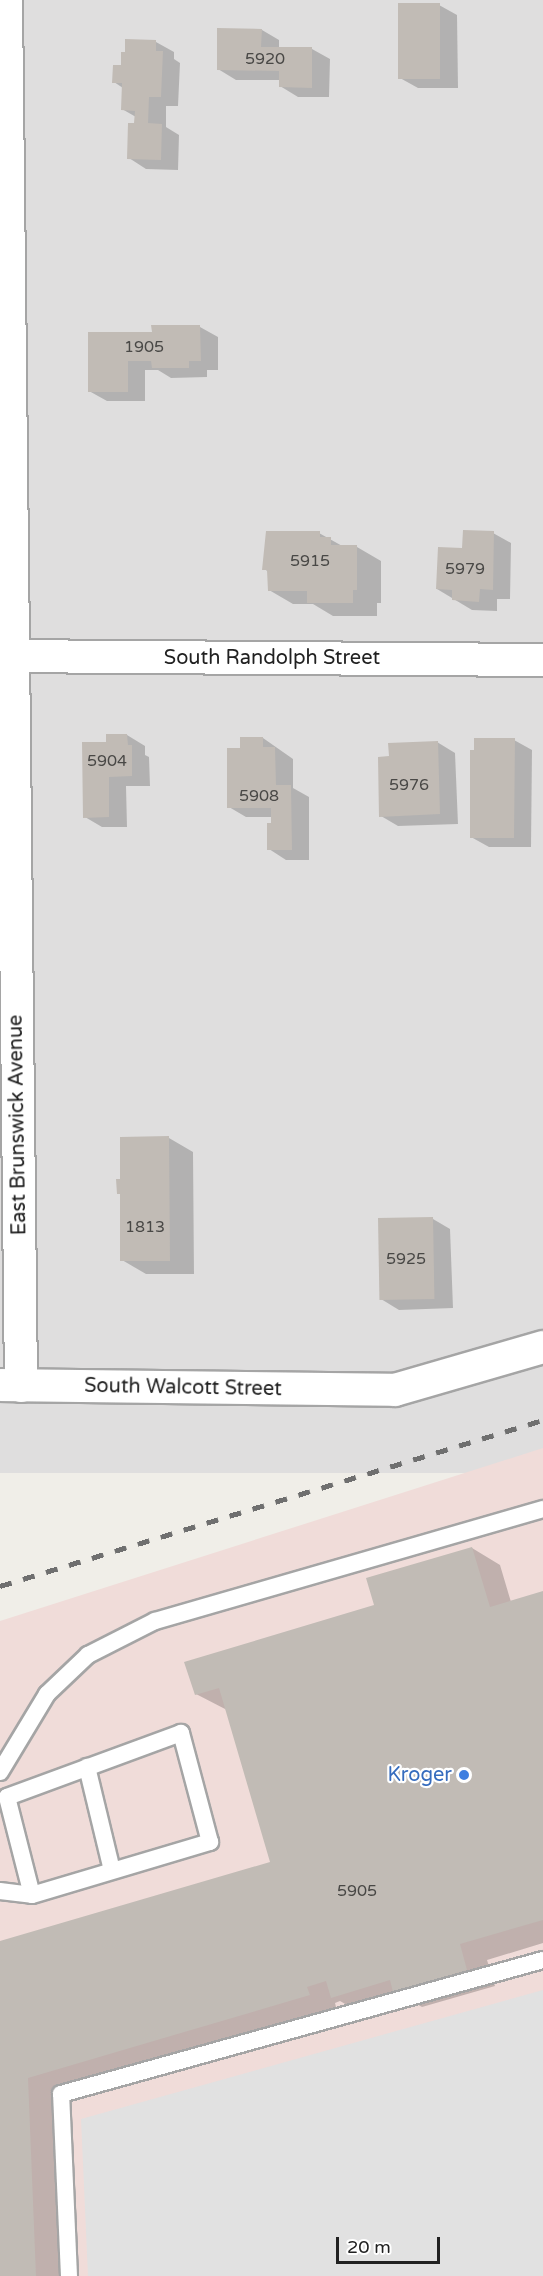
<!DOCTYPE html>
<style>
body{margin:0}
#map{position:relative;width:543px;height:2276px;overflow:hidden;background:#f0eee8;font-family:"Varela Round",sans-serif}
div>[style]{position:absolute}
.residential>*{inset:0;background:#dfdede;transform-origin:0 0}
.commercial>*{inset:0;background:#f0dcd9}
.parking>*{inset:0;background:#e1e1e1}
.shadow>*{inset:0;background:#0003}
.building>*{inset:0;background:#c1bbb5;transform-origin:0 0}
.roads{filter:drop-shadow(2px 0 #a5a5a5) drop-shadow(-2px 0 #a5a5a5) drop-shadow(0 2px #a5a5a5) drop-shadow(0 -2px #a5a5a5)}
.lane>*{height:16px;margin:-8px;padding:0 8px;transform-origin:8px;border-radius:8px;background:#fff}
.street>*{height:32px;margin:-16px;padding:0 16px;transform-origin:16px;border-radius:16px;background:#fff}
.rail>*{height:4.5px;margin-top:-2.25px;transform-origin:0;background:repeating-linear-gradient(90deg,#6f6f6f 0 12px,transparent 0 24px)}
.dots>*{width:16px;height:16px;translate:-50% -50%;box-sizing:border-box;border:3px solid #fff;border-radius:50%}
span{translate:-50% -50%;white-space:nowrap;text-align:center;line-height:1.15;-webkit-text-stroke:4.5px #fff;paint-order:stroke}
.number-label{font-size:16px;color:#494846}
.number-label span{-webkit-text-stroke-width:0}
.street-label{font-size:20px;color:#212121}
.shop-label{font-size:20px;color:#366cbe}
.right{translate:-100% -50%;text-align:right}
.scale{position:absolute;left:336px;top:2237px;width:104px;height:27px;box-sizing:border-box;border:3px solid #212121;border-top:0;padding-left:8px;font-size:18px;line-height:21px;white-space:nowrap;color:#212121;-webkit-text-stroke:4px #fff;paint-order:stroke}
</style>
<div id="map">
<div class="residential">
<i style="left:0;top:0;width:543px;height:1473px"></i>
</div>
<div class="commercial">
<i style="clip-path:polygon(543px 1448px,543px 2276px,0 2276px,0 1621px)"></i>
</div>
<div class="parking">
<i style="clip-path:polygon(543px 1990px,543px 2276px,88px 2276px,81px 2119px)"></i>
</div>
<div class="shadow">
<i style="clip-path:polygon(439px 5px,457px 15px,458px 88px,418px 88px,400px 78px)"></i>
<i style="clip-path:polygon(262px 30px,279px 40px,279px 48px,312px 49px,330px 59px,329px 97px,298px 97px,280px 86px,280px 80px,236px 80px,218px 69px)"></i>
<i style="clip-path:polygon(156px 42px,174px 52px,174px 59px,180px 63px,178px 106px,166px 106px,166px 127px,179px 135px,178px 170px,146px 169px,129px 158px,136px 117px,122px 109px,123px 88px,114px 82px,122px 67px)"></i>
<i style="clip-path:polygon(200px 327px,218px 337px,218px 370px,207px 370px,207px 377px,171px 378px,158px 370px,145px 370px,145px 401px,107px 401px,89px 391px,153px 334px)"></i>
<i style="clip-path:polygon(319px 533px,344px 547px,357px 547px,381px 561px,381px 603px,377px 603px,377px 616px,333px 616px,313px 604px,293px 604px,269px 590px,269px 572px,264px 569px)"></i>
<i style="clip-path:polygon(493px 533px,511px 543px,510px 599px,497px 599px,497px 611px,472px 610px,437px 589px)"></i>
<i style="clip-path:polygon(127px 735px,145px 746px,145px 755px,149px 757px,150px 786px,126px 786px,127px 827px,102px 827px,85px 817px,108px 743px)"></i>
<i style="clip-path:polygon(263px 738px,293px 759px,293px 788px,309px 797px,309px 860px,286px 860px,269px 849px,273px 817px,246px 817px,229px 807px,242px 749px)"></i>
<i style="clip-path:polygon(514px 740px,532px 750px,531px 847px,489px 847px,471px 837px)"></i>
<i style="clip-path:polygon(437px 742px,455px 753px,458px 824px,398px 826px,381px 816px,390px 758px)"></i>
<i style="clip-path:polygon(121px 1138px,169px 1138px,193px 1152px,194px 1274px,146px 1274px,122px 1260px,122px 1195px,118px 1193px,121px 1181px)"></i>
<i style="clip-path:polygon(433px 1219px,450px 1229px,453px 1308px,399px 1310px,381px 1299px)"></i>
<i style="clip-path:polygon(472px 1548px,500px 1565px,511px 1602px,543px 1593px,543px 1943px,487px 1960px,495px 1986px,422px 2007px,408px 1999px,361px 2013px,340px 2001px,335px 2003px,337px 2011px,55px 2094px,63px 2276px,0 2276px,0 1942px,272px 1863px,227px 1710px,196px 1694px,375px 1606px)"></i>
</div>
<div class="building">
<i style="left:398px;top:3px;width:42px;height:76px"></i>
<i style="clip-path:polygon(217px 28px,262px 29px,261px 47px,312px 47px,312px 88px,279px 87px,279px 71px,217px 70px)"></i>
<i style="clip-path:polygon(125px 39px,156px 40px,156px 51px,163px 51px,161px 97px,149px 97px,148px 123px,162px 124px,161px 160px,127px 159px,128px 123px,134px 123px,135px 111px,121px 110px,122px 83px,112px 83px,113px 65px,121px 65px,121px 52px,125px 52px)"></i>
<i style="clip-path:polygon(151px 325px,200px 325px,201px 361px,189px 361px,189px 368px,152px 368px,151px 361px,128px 361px,128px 392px,88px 392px,88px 332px,152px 332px)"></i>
<i style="clip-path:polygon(463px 530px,494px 531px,493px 590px,480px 589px,479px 602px,452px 600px,452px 590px,436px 589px,438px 547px,462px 548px)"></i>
<i style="clip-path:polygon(266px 531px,320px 531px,320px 537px,331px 537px,331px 545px,357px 545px,357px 590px,353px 590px,353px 603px,307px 603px,307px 591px,268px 591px,267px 570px,262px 570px)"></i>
<i style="clip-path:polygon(106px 734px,127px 734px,128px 745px,132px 745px,132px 776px,109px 777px,109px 817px,83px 818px,82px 742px,106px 742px)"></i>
<i style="clip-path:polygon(240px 737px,263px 737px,263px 747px,275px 747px,276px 785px,291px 785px,292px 850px,267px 850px,267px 823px,271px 823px,271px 808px,227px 808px,227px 748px,240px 748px)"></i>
<i style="clip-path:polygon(474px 738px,515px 738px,514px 838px,470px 838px,470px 750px,474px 750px)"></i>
<i style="clip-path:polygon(438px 741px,440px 814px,379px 817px,378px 757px,389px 756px,388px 743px)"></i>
<i style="clip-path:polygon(169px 1136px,170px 1261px,120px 1261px,120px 1194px,117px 1194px,116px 1179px,120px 1179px,120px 1137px)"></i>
<i style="left:433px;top:1217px;width:82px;height:55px;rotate:89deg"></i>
<i style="clip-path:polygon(472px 1547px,490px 1607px,543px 1591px,543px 1920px,460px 1944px,467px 1970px,393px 1992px,390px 1980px,331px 1998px,326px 1981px,307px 1987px,310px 1995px,28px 2078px,36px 2276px,0 2276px,0 1941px,270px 1862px,219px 1688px,195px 1695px,184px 1662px,374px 1605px,366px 1578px)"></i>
</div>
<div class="roads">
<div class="lane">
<i style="left:87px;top:1767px;width:106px;rotate:76.4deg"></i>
<i style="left:0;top:1772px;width:91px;rotate:-58.9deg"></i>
<i style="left:47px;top:1694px;width:57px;rotate:-43.6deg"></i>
<i style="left:88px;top:1655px;width:75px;rotate:-26.9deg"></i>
<i style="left:155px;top:1621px;width:404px;rotate:-16.1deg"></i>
<i style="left:0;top:1891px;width:32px;rotate:7deg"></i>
<i style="left:32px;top:1895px;width:186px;rotate:-16.6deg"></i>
<i style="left:210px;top:1842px;width:113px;rotate:-104.9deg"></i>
<i style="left:181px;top:1733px;width:185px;rotate:159.8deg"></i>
<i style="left:7px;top:1797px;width:101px;rotate:75.7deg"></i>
<i style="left:69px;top:2276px;width:182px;rotate:-92.5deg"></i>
<i style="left:61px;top:2094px;width:500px;rotate:-15.54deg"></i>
</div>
<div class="street">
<i style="left:6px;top:0;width:1386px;rotate:89.38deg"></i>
<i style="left:0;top:656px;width:543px;rotate:0.42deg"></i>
<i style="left:1px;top:1385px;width:394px;rotate:0.7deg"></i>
<i style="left:395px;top:1390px;width:154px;rotate:-16.2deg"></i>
</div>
</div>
<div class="rail">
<i style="left:0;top:1586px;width:568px;rotate:-17deg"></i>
</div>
<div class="dots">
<i style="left:464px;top:1775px;background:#3f7fe0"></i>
</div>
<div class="number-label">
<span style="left:265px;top:59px">5920</span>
<span style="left:144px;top:347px">1905</span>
<span style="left:310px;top:561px">5915</span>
<span style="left:465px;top:569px">5979</span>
<span style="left:107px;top:761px">5904</span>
<span style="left:409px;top:785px">5976</span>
<span style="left:259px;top:796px">5908</span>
<span style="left:145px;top:1227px">1813</span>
<span style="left:406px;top:1259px">5925</span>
<span style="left:357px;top:1891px">5905</span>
</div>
<div class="street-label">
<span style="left:272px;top:658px">South Randolph Street</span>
<span style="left:18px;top:1125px;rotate:-91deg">East Brunswick Avenue</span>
<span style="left:183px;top:1388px;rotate:1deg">South Walcott Street</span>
</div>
<div class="shop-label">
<span class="right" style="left:452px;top:1775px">Kroger</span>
</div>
<div class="scale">20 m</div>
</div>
